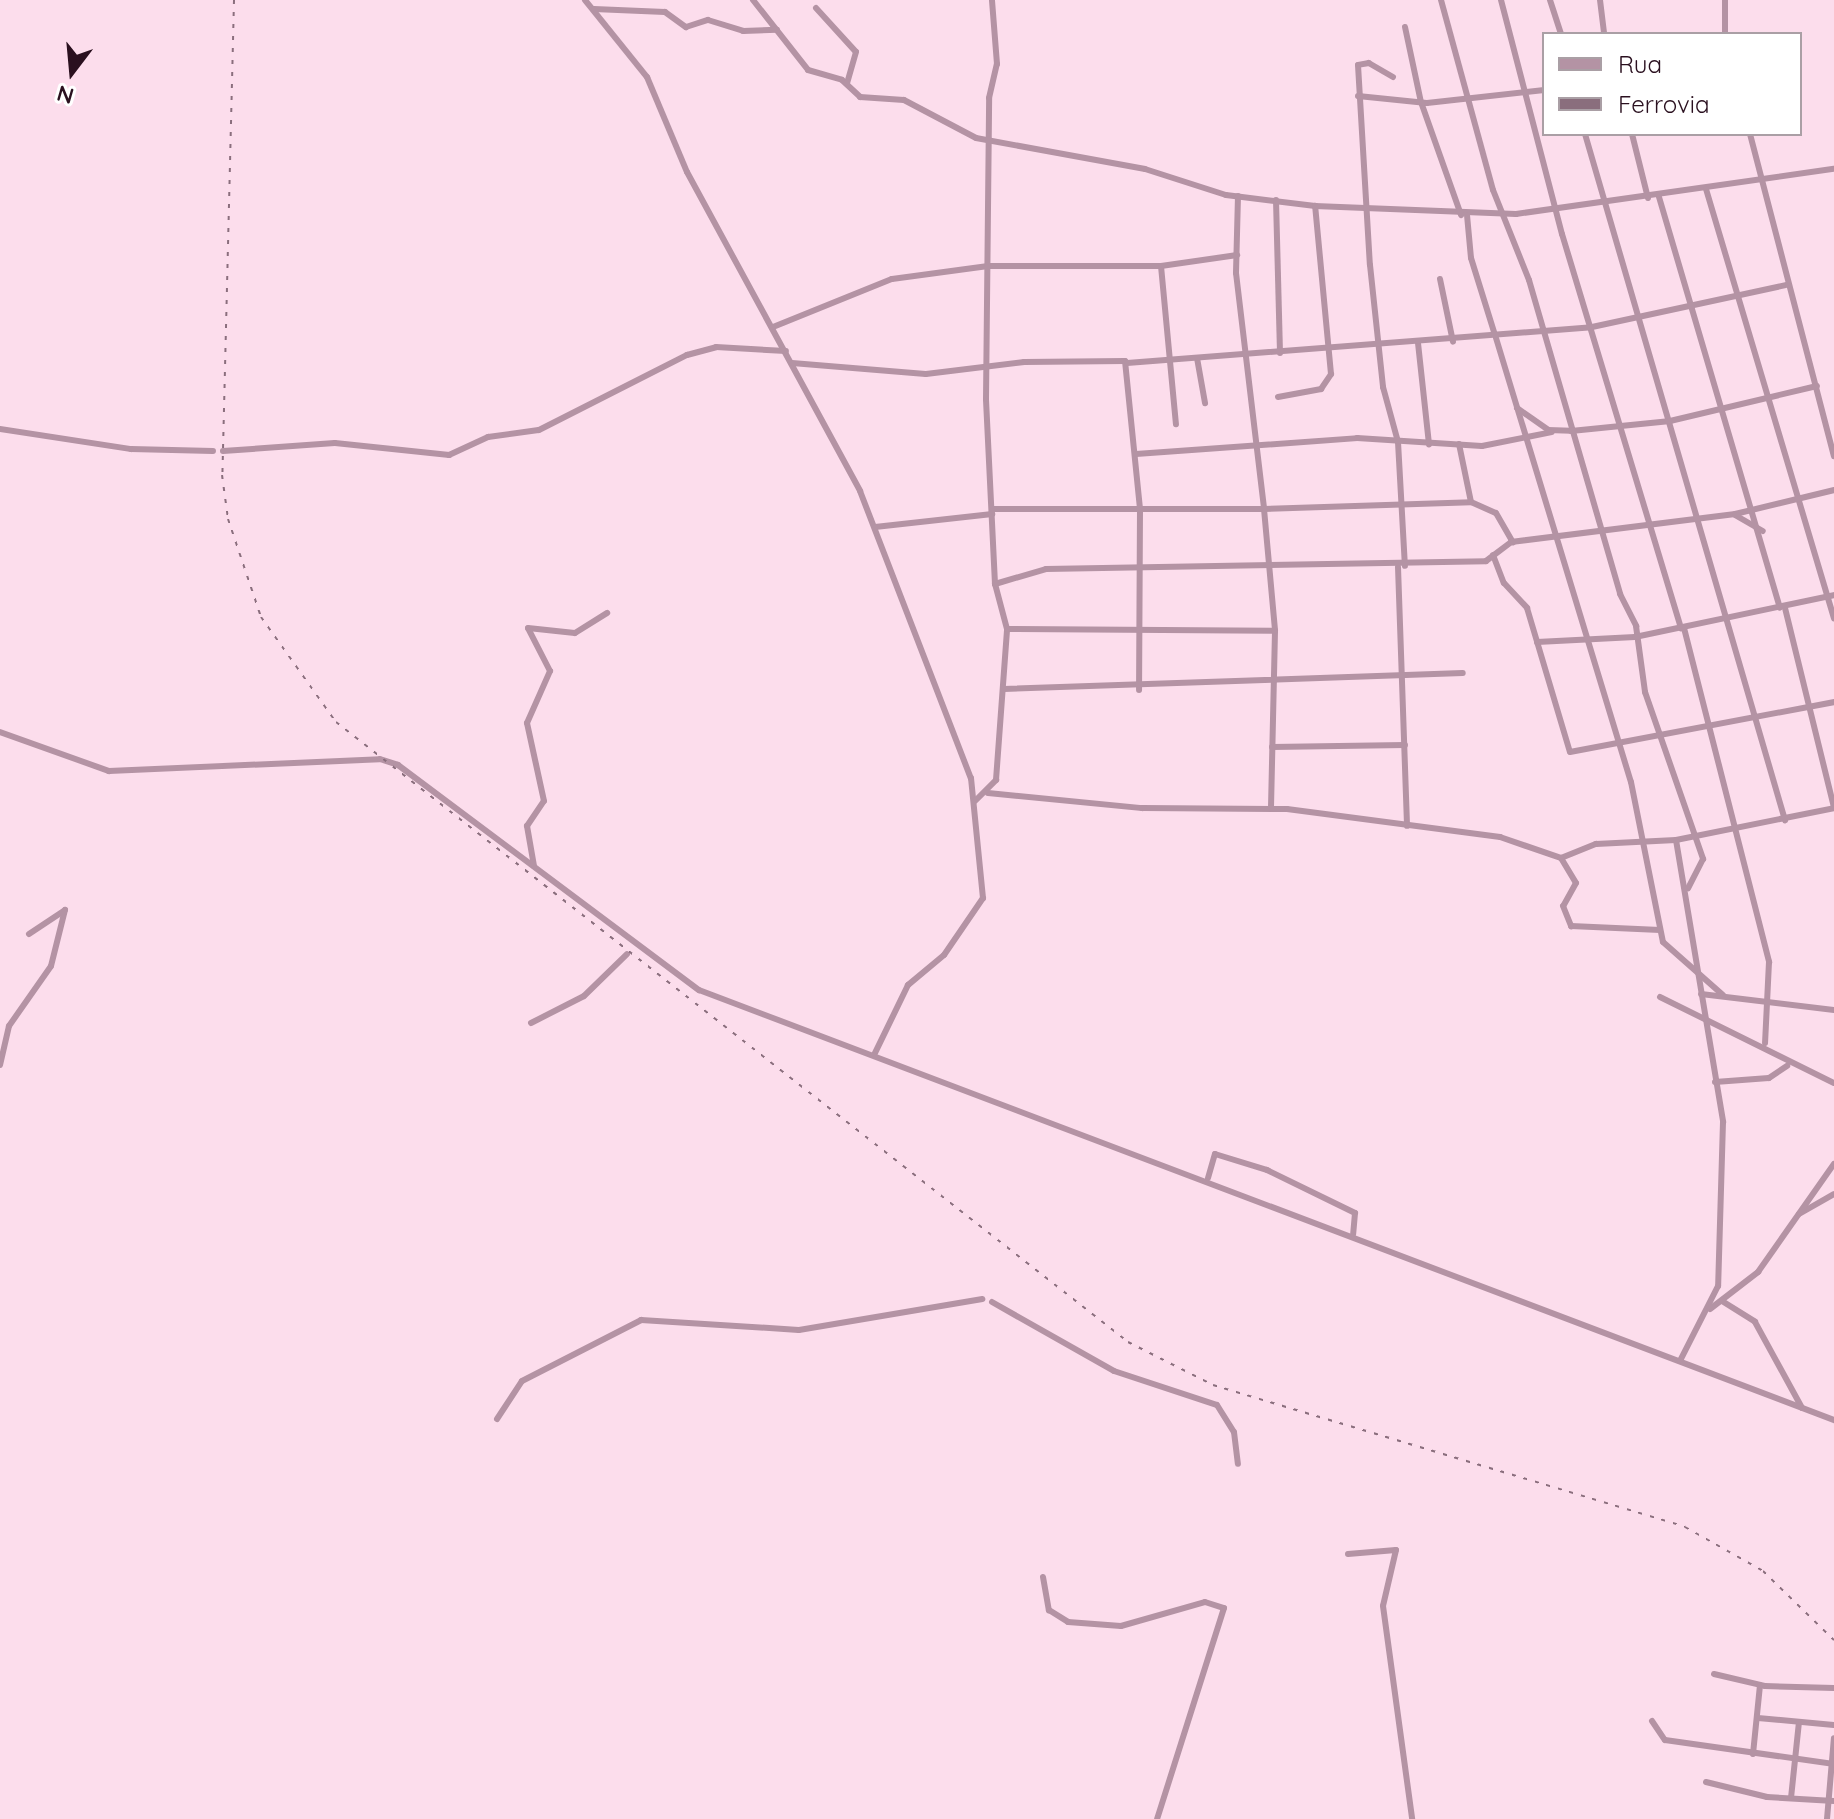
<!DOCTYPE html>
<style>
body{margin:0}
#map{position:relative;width:1834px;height:1819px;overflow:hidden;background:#fcddec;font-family:Quicksand,sans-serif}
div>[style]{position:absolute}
.minor>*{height:6px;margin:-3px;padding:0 3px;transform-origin:3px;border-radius:3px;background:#b493a4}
.rail>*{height:2px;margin-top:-1px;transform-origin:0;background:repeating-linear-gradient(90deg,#8a6e7d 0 4px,transparent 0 12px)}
span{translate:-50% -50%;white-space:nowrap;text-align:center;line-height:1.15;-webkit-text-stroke:7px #fff;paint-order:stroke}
.legend{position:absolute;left:1542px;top:32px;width:260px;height:104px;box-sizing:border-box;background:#fff;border:2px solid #aa9fa5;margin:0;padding:10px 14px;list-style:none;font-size:24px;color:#2a101f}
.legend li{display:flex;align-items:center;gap:16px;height:40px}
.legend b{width:40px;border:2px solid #aa9fa5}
.north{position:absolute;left:32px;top:32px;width:80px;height:80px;-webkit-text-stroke:6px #fff;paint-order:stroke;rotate:196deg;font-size:22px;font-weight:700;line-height:32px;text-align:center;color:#2a101f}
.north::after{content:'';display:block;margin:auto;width:28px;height:36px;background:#2a101f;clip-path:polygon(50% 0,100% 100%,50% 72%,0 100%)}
</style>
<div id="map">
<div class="minor">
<i style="left:585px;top:0;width:99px;rotate:51.2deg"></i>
<i style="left:647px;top:77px;width:103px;rotate:67.2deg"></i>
<i style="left:687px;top:172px;width:363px;rotate:61.5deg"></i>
<i style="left:860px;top:491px;width:308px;rotate:68.9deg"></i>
<i style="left:971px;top:778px;width:121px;rotate:84.3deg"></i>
<i style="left:983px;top:898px;width:69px;rotate:124.4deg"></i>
<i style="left:944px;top:955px;width:47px;rotate:140.2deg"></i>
<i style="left:908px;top:985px;width:76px;rotate:115.9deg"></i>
<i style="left:753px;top:0;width:89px;rotate:51.8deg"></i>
<i style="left:808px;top:70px;width:35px;rotate:16deg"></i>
<i style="left:842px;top:80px;width:25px;rotate:43deg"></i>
<i style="left:860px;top:97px;width:44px;rotate:3.9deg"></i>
<i style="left:904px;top:100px;width:81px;rotate:27.8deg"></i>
<i style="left:976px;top:138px;width:172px;rotate:10.4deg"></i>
<i style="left:1145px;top:169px;width:85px;rotate:17.8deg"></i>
<i style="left:1226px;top:195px;width:90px;rotate:7deg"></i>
<i style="left:1315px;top:206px;width:201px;rotate:2.3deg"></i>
<i style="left:1516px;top:214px;width:321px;rotate:-8.1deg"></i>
<i style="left:1441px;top:0;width:197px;rotate:74.7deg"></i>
<i style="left:1493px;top:190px;width:97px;rotate:68.2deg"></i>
<i style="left:1529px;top:280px;width:327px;rotate:73.8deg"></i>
<i style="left:1620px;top:594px;width:36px;rotate:63deg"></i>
<i style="left:1636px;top:626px;width:67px;rotate:82.2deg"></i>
<i style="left:1645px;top:692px;width:177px;rotate:70.8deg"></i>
<i style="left:1703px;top:859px;width:33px;rotate:117deg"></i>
<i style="left:1501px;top:0;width:242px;rotate:75.4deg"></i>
<i style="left:1562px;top:234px;width:412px;rotate:73.2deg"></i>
<i style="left:1550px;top:0;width:36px;rotate:72deg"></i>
<i style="left:1600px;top:0;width:34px;rotate:83deg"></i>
<i style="left:816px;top:8px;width:59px;rotate:47.7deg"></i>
<i style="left:856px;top:52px;width:32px;rotate:106deg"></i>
<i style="left:594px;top:9px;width:71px;rotate:2.4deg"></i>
<i style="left:665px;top:12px;width:26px;rotate:36deg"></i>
<i style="left:686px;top:27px;width:23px;rotate:-18deg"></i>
<i style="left:708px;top:20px;width:37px;rotate:17deg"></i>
<i style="left:743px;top:31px;width:34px;rotate:-2deg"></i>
<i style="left:1405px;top:27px;width:77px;rotate:78deg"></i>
<i style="left:1421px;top:102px;width:120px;rotate:70.5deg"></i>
<i style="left:1725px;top:34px;width:34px;rotate:-90deg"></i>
<i style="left:1393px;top:77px;width:28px;rotate:-150deg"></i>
<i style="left:1369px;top:63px;width:11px;rotate:170deg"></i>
<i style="left:1358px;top:65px;width:200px;rotate:86.6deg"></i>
<i style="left:1370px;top:265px;width:123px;rotate:83.9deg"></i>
<i style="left:1383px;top:387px;width:57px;rotate:74.7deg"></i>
<i style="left:1398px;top:442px;width:124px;rotate:86.8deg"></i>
<i style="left:1358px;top:96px;width:69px;rotate:5.8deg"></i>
<i style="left:1427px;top:103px;width:118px;rotate:-6.3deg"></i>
<i style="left:1585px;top:134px;width:715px;rotate:73.75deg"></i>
<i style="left:1632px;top:134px;width:66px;rotate:76deg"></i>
<i style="left:1750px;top:134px;width:333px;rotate:75.4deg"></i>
<i style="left:1706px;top:189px;width:448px;rotate:73.4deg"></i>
<i style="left:1238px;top:196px;width:77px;rotate:91.5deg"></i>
<i style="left:1236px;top:273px;width:238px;rotate:83.2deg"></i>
<i style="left:1264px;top:509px;width:207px;rotate:-1.9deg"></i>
<i style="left:1659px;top:197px;width:428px;rotate:73.6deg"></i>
<i style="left:1276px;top:200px;width:153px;rotate:88.5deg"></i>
<i style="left:1467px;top:215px;width:43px;rotate:84.7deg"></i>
<i style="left:1471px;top:258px;width:81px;rotate:72.7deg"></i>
<i style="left:1161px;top:266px;width:159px;rotate:84.6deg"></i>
<i style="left:1440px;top:279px;width:64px;rotate:78.3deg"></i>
<i style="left:773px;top:327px;width:128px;rotate:-22deg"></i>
<i style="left:892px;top:279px;width:97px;rotate:-7.7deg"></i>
<i style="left:988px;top:266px;width:173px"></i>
<i style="left:1161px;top:266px;width:77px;rotate:-8.2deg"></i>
<i style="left:1496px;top:338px;width:464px;rotate:73.1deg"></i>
<i style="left:1631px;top:782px;width:163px;rotate:78.7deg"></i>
<i style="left:1663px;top:942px;width:80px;rotate:41.5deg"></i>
<i style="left:1418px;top:343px;width:102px;rotate:83.8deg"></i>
<i style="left:1197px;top:358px;width:46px;rotate:79.9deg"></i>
<i style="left:792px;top:363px;width:134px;rotate:4.7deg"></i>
<i style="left:926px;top:374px;width:99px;rotate:-7deg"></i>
<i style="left:1024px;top:362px;width:101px;rotate:-0.6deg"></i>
<i style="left:1125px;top:361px;width:149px;rotate:84.2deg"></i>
<i style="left:1140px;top:509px;width:181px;rotate:90.3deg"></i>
<i style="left:1127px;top:363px;width:466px;rotate:-4.4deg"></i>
<i style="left:1592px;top:327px;width:198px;rotate:-12.2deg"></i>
<i style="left:1278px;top:397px;width:44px;rotate:-10.5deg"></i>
<i style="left:1321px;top:389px;width:18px;rotate:-56deg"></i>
<i style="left:1331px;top:374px;width:169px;rotate:-95.4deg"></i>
<i style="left:1517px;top:408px;width:38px;rotate:35deg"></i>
<i style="left:1548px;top:430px;width:23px;rotate:2deg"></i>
<i style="left:1571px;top:431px;width:100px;rotate:-5.8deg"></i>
<i style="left:1670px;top:421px;width:151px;rotate:-13.4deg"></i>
<i style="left:0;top:429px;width:133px;rotate:8.7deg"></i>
<i style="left:131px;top:449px;width:82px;rotate:1.4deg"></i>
<i style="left:1459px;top:444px;width:59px;rotate:78.3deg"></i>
<i style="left:1471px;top:502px;width:27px;rotate:24deg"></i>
<i style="left:1496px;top:513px;width:34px;rotate:60deg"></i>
<i style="left:223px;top:451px;width:112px;rotate:-4.1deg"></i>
<i style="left:335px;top:443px;width:115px;rotate:6deg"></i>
<i style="left:449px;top:455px;width:43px;rotate:-24.8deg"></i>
<i style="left:488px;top:437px;width:51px;rotate:-7.8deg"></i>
<i style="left:539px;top:430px;width:166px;rotate:-26.9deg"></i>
<i style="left:687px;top:355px;width:30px;rotate:-15deg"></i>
<i style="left:716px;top:347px;width:70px;rotate:3.3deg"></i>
<i style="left:1136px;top:454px;width:222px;rotate:-4.1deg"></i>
<i style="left:1357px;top:438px;width:125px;rotate:3.7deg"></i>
<i style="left:1482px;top:446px;width:71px;rotate:-11.3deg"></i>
<i style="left:992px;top:509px;width:272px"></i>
<i style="left:1264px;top:509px;width:122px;rotate:84.8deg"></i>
<i style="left:1275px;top:631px;width:178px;rotate:91.3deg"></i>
<i style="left:1735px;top:515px;width:32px;rotate:30deg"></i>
<i style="left:875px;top:527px;width:118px;rotate:-6.3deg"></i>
<i style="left:1493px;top:555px;width:30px;rotate:69deg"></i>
<i style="left:1504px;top:583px;width:34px;rotate:47deg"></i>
<i style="left:1527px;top:608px;width:150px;rotate:73.4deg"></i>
<i style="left:1570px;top:752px;width:269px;rotate:-10.7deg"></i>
<i style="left:1398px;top:567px;width:259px;rotate:88deg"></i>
<i style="left:995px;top:584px;width:53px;rotate:-16.4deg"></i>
<i style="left:1046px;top:569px;width:440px;rotate:-1deg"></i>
<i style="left:1486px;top:561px;width:31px;rotate:-37deg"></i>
<i style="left:1511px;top:542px;width:226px;rotate:-7.1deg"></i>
<i style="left:1735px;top:514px;width:102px;rotate:-13.6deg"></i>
<i style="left:1785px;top:608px;width:205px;rotate:76.2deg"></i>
<i style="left:1684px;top:628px;width:345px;rotate:75.7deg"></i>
<i style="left:1769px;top:962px;width:81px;rotate:92.8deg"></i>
<i style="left:1007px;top:629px;width:268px;rotate:0.4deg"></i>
<i style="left:1537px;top:642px;width:98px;rotate:-2.9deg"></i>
<i style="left:1635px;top:637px;width:203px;rotate:-11.9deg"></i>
<i style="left:1004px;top:689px;width:459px;rotate:-2deg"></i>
<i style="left:0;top:732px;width:116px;rotate:19.7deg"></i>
<i style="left:109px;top:771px;width:271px;rotate:-2.5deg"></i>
<i style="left:380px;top:759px;width:19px;rotate:18deg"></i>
<i style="left:398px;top:765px;width:376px;rotate:36.8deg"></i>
<i style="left:699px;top:990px;width:1214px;rotate:20.75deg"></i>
<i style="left:1272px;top:747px;width:133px;rotate:-0.9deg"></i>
<i style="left:988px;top:793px;width:155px;rotate:5.6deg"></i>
<i style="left:1142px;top:808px;width:145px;rotate:0.4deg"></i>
<i style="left:1287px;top:809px;width:215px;rotate:7.5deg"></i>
<i style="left:1500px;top:837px;width:65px;rotate:19deg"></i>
<i style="left:1561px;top:858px;width:38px;rotate:-22deg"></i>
<i style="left:1596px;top:844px;width:80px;rotate:-2.9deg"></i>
<i style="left:1676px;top:840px;width:161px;rotate:-11.4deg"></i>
<i style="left:975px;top:801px;width:30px;rotate:-45deg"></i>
<i style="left:996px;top:780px;width:151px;rotate:-85.8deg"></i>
<i style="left:1007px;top:629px;width:47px;rotate:-104.9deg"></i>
<i style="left:995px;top:584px;width:185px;rotate:-92.8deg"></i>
<i style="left:986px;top:399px;width:301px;rotate:-89.4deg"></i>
<i style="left:989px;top:98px;width:35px;rotate:-77deg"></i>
<i style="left:997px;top:64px;width:64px;rotate:-94.5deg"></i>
<i style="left:1676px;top:840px;width:286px;rotate:80.5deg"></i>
<i style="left:1723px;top:1122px;width:164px;rotate:91.7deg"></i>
<i style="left:1718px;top:1286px;width:84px;rotate:116.9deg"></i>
<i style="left:1561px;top:858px;width:29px;rotate:59deg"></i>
<i style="left:1576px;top:883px;width:26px;rotate:119deg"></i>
<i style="left:1563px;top:906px;width:22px;rotate:68deg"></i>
<i style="left:1571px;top:926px;width:89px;rotate:2.6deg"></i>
<i style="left:534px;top:866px;width:41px;rotate:-99.9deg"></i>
<i style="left:527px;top:826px;width:30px;rotate:-56deg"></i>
<i style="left:544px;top:801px;width:80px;rotate:-102.3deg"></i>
<i style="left:527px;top:723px;width:57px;rotate:-66.1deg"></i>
<i style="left:550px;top:671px;width:48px;rotate:-117.1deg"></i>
<i style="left:528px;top:628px;width:47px;rotate:6.1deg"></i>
<i style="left:575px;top:633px;width:38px;rotate:-32deg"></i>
<i style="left:29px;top:934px;width:43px;rotate:-33.7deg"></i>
<i style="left:1701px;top:994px;width:134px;rotate:6.9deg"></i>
<i style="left:1660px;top:997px;width:194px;rotate:26.3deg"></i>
<i style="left:531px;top:1023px;width:59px;rotate:-27deg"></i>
<i style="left:584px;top:996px;width:60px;rotate:-44.3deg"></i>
<i style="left:0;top:1065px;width:40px;rotate:-77deg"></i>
<i style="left:9px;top:1026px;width:73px;rotate:-55deg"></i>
<i style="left:51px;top:966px;width:58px;rotate:-76deg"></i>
<i style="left:1715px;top:1082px;width:54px;rotate:-4.2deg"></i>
<i style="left:1769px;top:1078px;width:22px;rotate:-34deg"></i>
<i style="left:1208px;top:1178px;width:25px;rotate:-74deg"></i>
<i style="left:1215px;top:1154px;width:54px;rotate:17.1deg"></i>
<i style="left:1267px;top:1170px;width:98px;rotate:26deg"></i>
<i style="left:1355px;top:1213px;width:21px;rotate:95deg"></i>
<i style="left:1799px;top:1214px;width:40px;rotate:-29.7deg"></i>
<i style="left:1722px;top:1301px;width:39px;rotate:32deg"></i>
<i style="left:1755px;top:1322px;width:98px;rotate:61.3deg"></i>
<i style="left:992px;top:1302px;width:140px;rotate:29.5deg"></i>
<i style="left:1114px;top:1371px;width:108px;rotate:18.3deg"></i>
<i style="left:1217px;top:1405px;width:32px;rotate:58deg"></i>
<i style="left:1234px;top:1432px;width:32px;rotate:83deg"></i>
<i style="left:1710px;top:1309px;width:61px;rotate:-37.6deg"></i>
<i style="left:1758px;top:1272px;width:132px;rotate:-54.9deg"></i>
<i style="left:497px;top:1419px;width:45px;rotate:-56.7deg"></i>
<i style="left:522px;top:1381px;width:134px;rotate:-27.1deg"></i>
<i style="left:641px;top:1320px;width:158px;rotate:3.6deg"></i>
<i style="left:799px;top:1330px;width:186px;rotate:-9.6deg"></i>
<i style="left:1348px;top:1554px;width:48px;rotate:-4.8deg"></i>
<i style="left:1396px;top:1550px;width:57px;rotate:103.1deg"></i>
<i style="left:1383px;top:1606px;width:215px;rotate:82.2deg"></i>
<i style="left:1043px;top:1577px;width:34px;rotate:80deg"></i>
<i style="left:1049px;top:1610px;width:22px;rotate:32deg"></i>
<i style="left:1068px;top:1622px;width:53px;rotate:4.3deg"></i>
<i style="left:1121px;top:1626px;width:87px;rotate:-15.9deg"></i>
<i style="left:1205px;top:1602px;width:20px;rotate:18deg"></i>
<i style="left:1224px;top:1608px;width:221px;rotate:107.6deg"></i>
<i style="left:1714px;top:1674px;width:52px;rotate:13.2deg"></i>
<i style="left:1765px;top:1686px;width:69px;rotate:1.7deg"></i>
<i style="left:1758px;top:1718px;width:76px;rotate:5.3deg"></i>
<i style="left:1652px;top:1721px;width:23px;rotate:56deg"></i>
<i style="left:1665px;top:1740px;width:171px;rotate:8.1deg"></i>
<i style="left:1753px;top:1754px;width:69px;rotate:-84.2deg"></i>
<i style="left:1706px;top:1782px;width:63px;rotate:13.8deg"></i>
<i style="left:1767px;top:1797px;width:67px;rotate:3.4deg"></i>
<i style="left:1791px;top:1798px;width:76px;rotate:-84deg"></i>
<i style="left:1827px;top:1819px;width:81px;rotate:-85.1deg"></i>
</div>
<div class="rail">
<i style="left:234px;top:0;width:475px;rotate:91.4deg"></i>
<i style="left:222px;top:475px;width:44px;rotate:82.2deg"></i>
<i style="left:228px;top:519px;width:103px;rotate:71.4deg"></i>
<i style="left:261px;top:617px;width:129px;rotate:54.5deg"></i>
<i style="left:336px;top:722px;width:1006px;rotate:38.05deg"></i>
<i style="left:1128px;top:1342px;width:95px;rotate:26.8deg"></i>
<i style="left:1213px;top:1385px;width:493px;rotate:16.7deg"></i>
<i style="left:1685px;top:1527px;width:90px;rotate:29.4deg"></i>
<i style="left:1763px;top:1571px;width:99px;rotate:44.2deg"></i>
</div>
<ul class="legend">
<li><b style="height:10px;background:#b493a4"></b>Rua</li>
<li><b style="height:10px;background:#8a6e7d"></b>Ferrovia</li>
</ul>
<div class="north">N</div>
</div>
